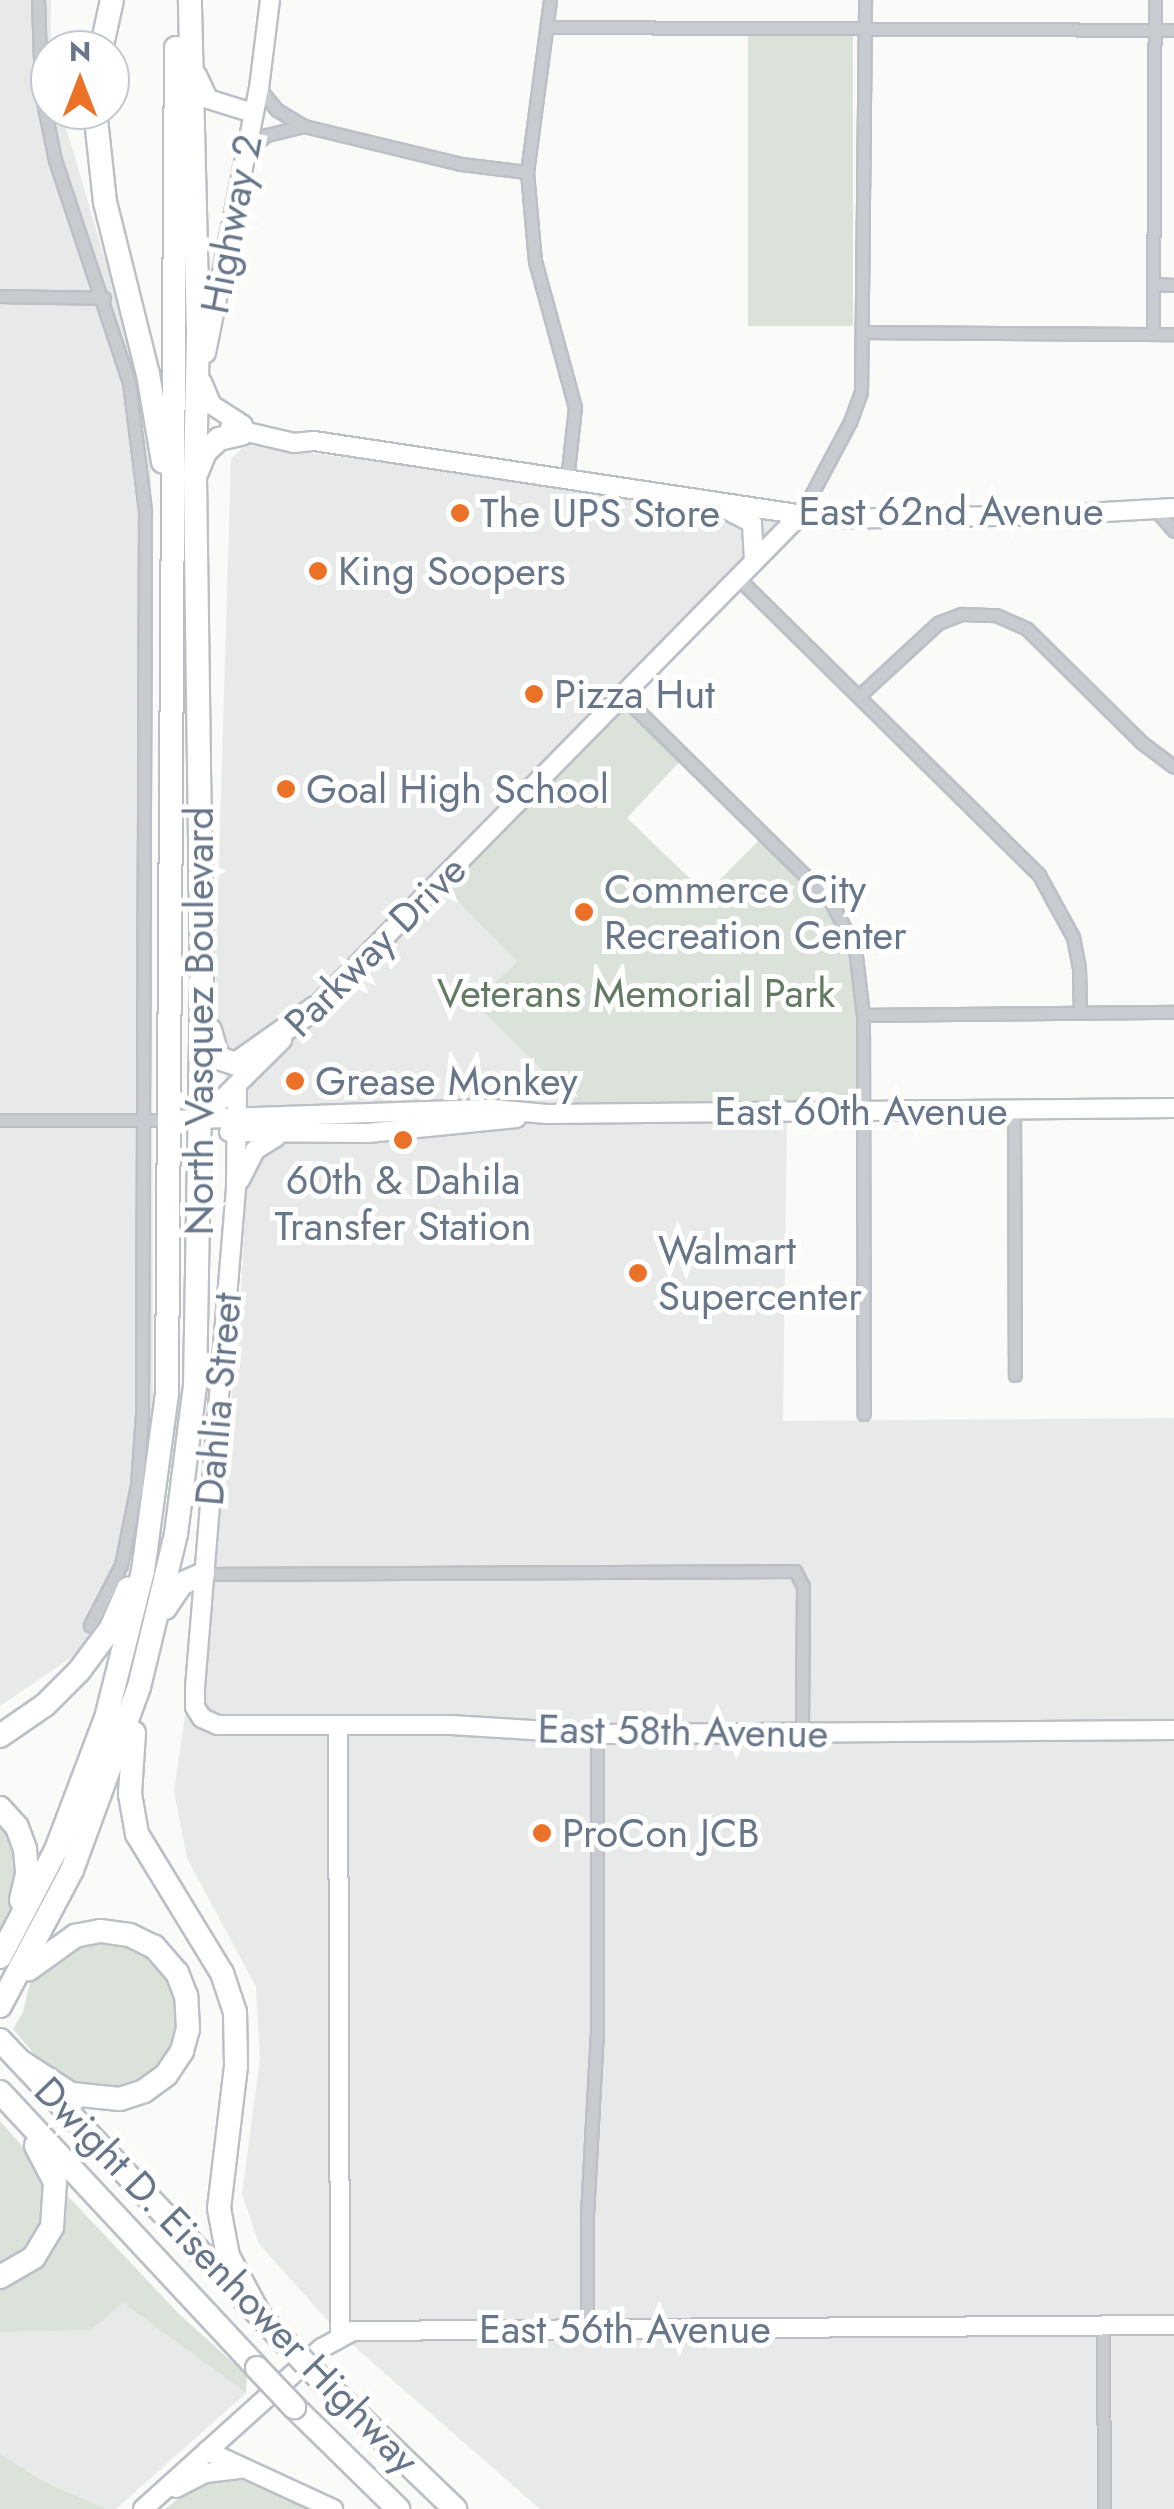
<!DOCTYPE html>
<style>
body{margin:0}
#map{position:relative;width:1174px;height:2509px;overflow:hidden;background:#fafaf8;font-family:Jost,sans-serif}
div>[style]{position:absolute}
.built>*{inset:0;background:#e8e9e9}
.green>*{inset:0;background:#dbe2d9;transform-origin:0 0}
.roads{filter:drop-shadow(2px 0 #bcc0c6) drop-shadow(-2px 0 #bcc0c6) drop-shadow(0 2px #bcc0c6) drop-shadow(0 -2px #bcc0c6)}
.street>*{height:11px;margin:-5.5px;padding:0 5.5px;transform-origin:5.5px;border-radius:5.5px;background:#c8cbcf}
.secondary>*{height:18px;margin:-9px;padding:0 9px;transform-origin:9px;border-radius:9px;background:#fff}
.primary>*{height:18px;margin:-9px;padding:0 9px;transform-origin:9px;border-radius:9px;background:#fff}
.highway>*{height:22px;margin:-11px;padding:0 11px;transform-origin:11px;border-radius:11px;background:#fff}
.bridges{filter:drop-shadow(2px 0 #babdc1) drop-shadow(-2px 0 #babdc1) drop-shadow(0 2px #babdc1) drop-shadow(0 -2px #babdc1)}
.highway-bridge>*{height:22px;margin:-11px;padding:0 11px;transform-origin:11px;border-radius:11px;background:#fff}
.dots>*{width:28px;height:28px;translate:-50% -50%;box-sizing:border-box;border:5px solid #fff;border-radius:50%}
span{translate:-50% -50%;white-space:nowrap;text-align:center;line-height:1.15;-webkit-text-stroke:10px #fff;paint-order:stroke}
.street-label{font-size:40px;color:#68768a}
.poi-label{font-size:40px;color:#68768a}
.left{translate:0 -50%;text-align:left}
.park-label{font-size:40px;color:#647b63}
.north{position:absolute;left:30px;top:30px;width:100px;height:100px;box-sizing:border-box;background:#fff;border:2px solid #c3c8d0;border-radius:50%;rotate:0deg;font-size:28px;font-weight:700;line-height:40px;text-align:center;color:#68768a}
.north::after{content:'';display:block;margin:auto;width:35px;height:45px;background:#eb7127;clip-path:polygon(50% 0,100% 100%,50% 72%,0 100%)}
</style>
<div id="map">
<div class="built">
<i style="clip-path:polygon(0 0,51px 0,50px 110px,61px 110px,133px 355px,151px 446px,153px 1421px,141px 1528px,119px 1597px,82px 1650px,0 1706px)"></i>
<i style="clip-path:polygon(245px 445px,801px 514px,439px 882px,517px 961px,476px 1003px,787px 1116px,783px 1421px,1174px 1418px,1174px 2509px,540px 2509px,340px 2334px,259px 2244px,242px 2194px,260px 2059px,256px 1987px,187px 1858px,174px 1791px,238px 1349px,247px 1173px,214px 1028px,231px 459px)"></i>
<i style="clip-path:polygon(123px 2303px,246px 2393px,116px 2509px,106px 2509px,43px 2481px,0 2454px,0 2332px,91px 2330px)"></i>
</div>
<div class="green">
<i style="left:748px;top:36px;width:105px;height:290px"></i>
<i style="clip-path:polygon(624px 697px,684px 757px,627px 818px,706px 894px,765px 834px,830px 900px,855px 948px,864px 1111px,585px 1113px,475px 1003px,517px 961px,439px 882px)"></i>
<i style="clip-path:polygon(0 1823px,16px 1855px,16px 1898px,0 1929px)"></i>
<i style="clip-path:polygon(129px 1940px,172px 1977px,181px 2019px,169px 2057px,134px 2087px,83px 2091px,47px 2069px,13px 2029px,23px 2012px,32px 1975px,72px 1942px)"></i>
<i style="clip-path:polygon(0 2121px,41px 2167px,50px 2205px,32px 2247px,0 2268px)"></i>
<i style="clip-path:polygon(64px 2192px,179px 2314px,247px 2375px,246px 2393px,123px 2303px,91px 2330px,0 2332px,0 2283px,16px 2277px)"></i>
<i style="clip-path:polygon(0 2454px,43px 2481px,106px 2509px,0 2509px)"></i>
<i style="clip-path:polygon(234px 2475px,251px 2479px,317px 2509px,165px 2509px,204px 2479px)"></i>
</div>
<div class="roads">
<div class="street">
<i style="left:38px;top:0;width:92px;rotate:88.1deg"></i>
<i style="left:41px;top:92px;width:69px;rotate:78.4deg"></i>
<i style="left:55px;top:160px;width:234px;rotate:71.6deg"></i>
<i style="left:129px;top:382px;width:130px;rotate:82.9deg"></i>
<i style="left:145px;top:511px;width:903px;rotate:90.19deg"></i>
<i style="left:142px;top:1414px;width:71px;rotate:94deg"></i>
<i style="left:137px;top:1485px;width:82px;rotate:101.3deg"></i>
<i style="left:121px;top:1565px;width:68px;rotate:117.3deg"></i>
<i style="left:550px;top:0;width:174px;rotate:97.6deg"></i>
<i style="left:527px;top:172px;width:89px;rotate:84.9deg"></i>
<i style="left:535px;top:261px;width:151px;rotate:74.7deg"></i>
<i style="left:575px;top:407px;width:73px;rotate:96.3deg"></i>
<i style="left:546px;top:27px;width:628px;rotate:0.27deg"></i>
<i style="left:259px;top:88px;width:28px;rotate:51deg"></i>
<i style="left:277px;top:110px;width:31px;rotate:31deg"></i>
<i style="left:304px;top:126px;width:162px;rotate:13.6deg"></i>
<i style="left:461px;top:164px;width:66px;rotate:6.9deg"></i>
<i style="left:245px;top:152px;width:28px;rotate:-38deg"></i>
<i style="left:267px;top:135px;width:38px;rotate:-14deg"></i>
<i style="left:1153px;top:284px;width:21px;rotate:3deg"></i>
<i style="left:0;top:296px;width:104px;rotate:1.1deg"></i>
<i style="left:862px;top:332px;width:312px;rotate:0.4deg"></i>
<i style="left:1153px;top:334px;width:334px;rotate:-89.7deg"></i>
<i style="left:1155px;top:509px;width:29px;rotate:49deg"></i>
<i style="left:801px;top:514px;width:104px;rotate:-62deg"></i>
<i style="left:850px;top:422px;width:32px;rotate:-70deg"></i>
<i style="left:861px;top:392px;width:392px;rotate:-89.4deg"></i>
<i style="left:738px;top:578px;width:423px;rotate:44.6deg"></i>
<i style="left:1039px;top:875px;width:71px;rotate:61.3deg"></i>
<i style="left:1073px;top:937px;width:31px;rotate:79deg"></i>
<i style="left:1079px;top:967px;width:46px;rotate:88.8deg"></i>
<i style="left:860px;top:695px;width:106px;rotate:-42.7deg"></i>
<i style="left:938px;top:623px;width:26px;rotate:-21deg"></i>
<i style="left:962px;top:614px;width:34px;rotate:2deg"></i>
<i style="left:996px;top:615px;width:34px;rotate:24deg"></i>
<i style="left:1027px;top:629px;width:161px;rotate:44.7deg"></i>
<i style="left:1141px;top:742px;width:41px;rotate:37.1deg"></i>
<i style="left:624px;top:697px;width:289px;rotate:44.6deg"></i>
<i style="left:830px;top:900px;width:54px;rotate:62.5deg"></i>
<i style="left:855px;top:948px;width:67px;rotate:83.2deg"></i>
<i style="left:863px;top:1015px;width:399px;rotate:89.9deg"></i>
<i style="left:863px;top:1015px;width:311px;rotate:-0.6deg"></i>
<i style="left:1014px;top:1110px;width:265px;rotate:89.8deg"></i>
<i style="left:0;top:1120px;width:169px"></i>
<i style="left:203px;top:1574px;width:592px;rotate:-0.29deg"></i>
<i style="left:795px;top:1571px;width:17px;rotate:62deg"></i>
<i style="left:803px;top:1586px;width:148px;rotate:90.4deg"></i>
<i style="left:1103px;top:2326px;width:183px;rotate:89.7deg"></i>
<i style="left:587px;top:2330px;width:115px;rotate:-90deg"></i>
<i style="left:587px;top:2215px;width:184px;rotate:-86.9deg"></i>
<i style="left:597px;top:2031px;width:297px;rotate:-90deg"></i>
</div>
<div class="secondary">
<i style="left:230px;top:428px;width:66px;rotate:13.2deg"></i>
<i style="left:294px;top:443px;width:20px;rotate:-6deg"></i>
<i style="left:314px;top:441px;width:522px;rotate:8.6deg"></i>
<i style="left:830px;top:519px;width:222px;rotate:-1deg"></i>
<i style="left:1052px;top:515px;width:122px;rotate:-3.3deg"></i>
<i style="left:727px;top:510px;width:28px;rotate:27deg"></i>
<i style="left:752px;top:523px;width:39px;rotate:87deg"></i>
<i style="left:308px;top:1015px;width:703px;rotate:-45.46deg"></i>
<i style="left:237px;top:1086px;width:102px;rotate:90.6deg"></i>
<i style="left:236px;top:1188px;width:502px;rotate:94.69deg"></i>
<i style="left:195px;top:1688px;width:19px;rotate:90deg"></i>
<i style="left:195px;top:1707px;width:13px;rotate:58deg"></i>
<i style="left:202px;top:1718px;width:17px;rotate:24deg"></i>
<i style="left:218px;top:1725px;width:233px"></i>
<i style="left:451px;top:1725px;width:146px;rotate:3.5deg"></i>
<i style="left:597px;top:1734px;width:577px;rotate:-0.4deg"></i>
<i style="left:169px;top:1120px;width:323px;rotate:-2deg"></i>
<i style="left:492px;top:1109px;width:55px;rotate:5.2deg"></i>
<i style="left:547px;top:1114px;width:627px;rotate:-0.55deg"></i>
<i style="left:201px;top:1120px;width:114px;rotate:-44.6deg"></i>
<i style="left:229px;top:1132px;width:139px;rotate:0.4deg"></i>
<i style="left:368px;top:1133px;width:149px;rotate:-5.8deg"></i>
<i style="left:240px;top:1180px;width:34px;rotate:-63deg"></i>
<i style="left:255px;top:1150px;width:25px;rotate:-32deg"></i>
<i style="left:338px;top:1725px;width:609px;rotate:89.81deg"></i>
<i style="left:207px;top:2451px;width:139px;rotate:24.7deg"></i>
<i style="left:176px;top:2488px;width:34px;rotate:-27deg"></i>
<i style="left:206px;top:2473px;width:35px;rotate:-7deg"></i>
<i style="left:143px;top:2509px;width:241px;rotate:-42deg"></i>
<i style="left:322px;top:2348px;width:35px;rotate:-29deg"></i>
<i style="left:353px;top:2331px;width:821px;rotate:-0.42deg"></i>
</div>
<div class="primary">
<i style="left:197px;top:75px;width:26px;rotate:65deg"></i>
<i style="left:208px;top:99px;width:47px;rotate:17.3deg"></i>
<i style="left:206px;top:353px;width:270px;rotate:-78.7deg"></i>
<i style="left:259px;top:88px;width:89px;rotate:-82.9deg"></i>
<i style="left:202px;top:382px;width:25px;rotate:67deg"></i>
<i style="left:212px;top:405px;width:37px;rotate:33deg"></i>
</div>
<div class="highway">
<i style="left:101px;top:50px;width:51px;rotate:-77.6deg"></i>
<i style="left:95px;top:110px;width:93px;rotate:83.8deg"></i>
<i style="left:105px;top:202px;width:177px;rotate:76deg"></i>
<i style="left:148px;top:374px;width:89px;rotate:80.3deg"></i>
<i style="left:197px;top:472px;width:22px;rotate:-68deg"></i>
<i style="left:205px;top:452px;width:19px;rotate:-43deg"></i>
<i style="left:219px;top:439px;width:23px;rotate:-13deg"></i>
<i style="left:210px;top:1030px;width:29px;rotate:74deg"></i>
<i style="left:218px;top:1058px;width:19px;rotate:18deg"></i>
<i style="left:236px;top:1064px;width:97px;rotate:-35.3deg"></i>
<i style="left:165px;top:1608px;width:29px;rotate:-56deg"></i>
<i style="left:181px;top:1584px;width:24px;rotate:-24deg"></i>
<i style="left:134px;top:1733px;width:61px;rotate:93.8deg"></i>
<i style="left:130px;top:1794px;width:41px;rotate:80.1deg"></i>
<i style="left:137px;top:1834px;width:163px;rotate:58.6deg"></i>
<i style="left:222px;top:1973px;width:41px;rotate:71.6deg"></i>
<i style="left:235px;top:2012px;width:54px;rotate:88.9deg"></i>
<i style="left:236px;top:2066px;width:143px;rotate:96.8deg"></i>
<i style="left:219px;top:2208px;width:49px;rotate:79.4deg"></i>
<i style="left:228px;top:2256px;width:68px;rotate:61.9deg"></i>
<i style="left:0;top:1736px;width:55px;rotate:-34.6deg"></i>
<i style="left:45px;top:1705px;width:48px;rotate:-45deg"></i>
<i style="left:79px;top:1671px;width:54px;rotate:-53.3deg"></i>
<i style="left:111px;top:1628px;width:43px;rotate:-66.4deg"></i>
<i style="left:0;top:1808px;width:25px;rotate:48deg"></i>
<i style="left:17px;top:1827px;width:23px;rotate:70deg"></i>
<i style="left:25px;top:1849px;width:25px;rotate:85deg"></i>
<i style="left:27px;top:1874px;width:27px;rotate:103deg"></i>
<i style="left:0;top:1957px;width:121px;rotate:-62.4deg"></i>
<i style="left:56px;top:1850px;width:141px;rotate:-69.3deg"></i>
<i style="left:106px;top:1718px;width:152px;rotate:-75.9deg"></i>
<i style="left:143px;top:1571px;width:180px;rotate:-82.3deg"></i>
<i style="left:167px;top:1393px;width:1345px;rotate:-89.62deg"></i>
<i style="left:0;top:2006px;width:154px;rotate:-62.1deg"></i>
<i style="left:72px;top:1870px;width:195px;rotate:-69.9deg"></i>
<i style="left:139px;top:1687px;width:157px;rotate:-76.4deg"></i>
<i style="left:176px;top:1534px;width:149px;rotate:-82.7deg"></i>
<i style="left:195px;top:1386px;width:402px;rotate:-89deg"></i>
<i style="left:202px;top:984px;width:508px;rotate:-90.79deg"></i>
<i style="left:195px;top:476px;width:143px;rotate:-88.8deg"></i>
<i style="left:198px;top:333px;width:333px;rotate:-91.4deg"></i>
<i style="left:0;top:2040px;width:415px;rotate:46.7deg"></i>
<i style="left:20px;top:2061px;width:61px;rotate:32.9deg"></i>
<i style="left:71px;top:2094px;width:49px;rotate:5.8deg"></i>
<i style="left:120px;top:2099px;width:25px;rotate:-18deg"></i>
<i style="left:144px;top:2091px;width:27px;rotate:-36deg"></i>
<i style="left:166px;top:2075px;width:29px;rotate:-56deg"></i>
<i style="left:182px;top:2051px;width:23px;rotate:-75deg"></i>
<i style="left:188px;top:2029px;width:33px;rotate:-93deg"></i>
<i style="left:186px;top:1996px;width:25px;rotate:-111deg"></i>
<i style="left:177px;top:1973px;width:35px;rotate:-131deg"></i>
<i style="left:154px;top:1947px;width:28px;rotate:-154deg"></i>
<i style="left:129px;top:1935px;width:29px;rotate:-172deg"></i>
<i style="left:100px;top:1931px;width:25px;rotate:169deg"></i>
<i style="left:75px;top:1936px;width:57px;rotate:144.3deg"></i>
<i style="left:0;top:2092px;width:377px;rotate:47deg"></i>
<i style="left:0;top:2277px;width:39px;rotate:-30deg"></i>
<i style="left:34px;top:2257px;width:35px;rotate:-59deg"></i>
<i style="left:52px;top:2227px;width:45px;rotate:-86.2deg"></i>
<i style="left:55px;top:2182px;width:41px;rotate:-117.8deg"></i>
<i style="left:322px;top:2381px;width:185px;rotate:43.9deg"></i>
<i style="left:294px;top:2407px;width:146px;rotate:44.4deg"></i>
</div>
</div>
<div class="bridges">
<div class="highway-bridge">
<i style="left:285px;top:2342px;width:54px;rotate:46.5deg"></i>
<i style="left:257px;top:2368px;width:54px;rotate:46.5deg"></i>
</div>
</div>
<div class="dots">
<i style="left:460px;top:513px;background:#eb7127"></i>
<i style="left:318px;top:571px;background:#eb7127"></i>
<i style="left:534px;top:694px;background:#eb7127"></i>
<i style="left:286px;top:789px;background:#eb7127"></i>
<i style="left:584px;top:912px;background:#eb7127"></i>
<i style="left:295px;top:1081px;background:#eb7127"></i>
<i style="left:403px;top:1140px;background:#eb7127"></i>
<i style="left:638px;top:1273px;background:#eb7127"></i>
<i style="left:542px;top:1833px;background:#eb7127"></i>
</div>
<div class="street-label">
<span style="left:231px;top:224px;rotate:-79deg">Highway 2</span>
<span style="left:951px;top:511px">East 62nd Avenue</span>
<span style="left:375px;top:946px;rotate:-45deg">Parkway Drive</span>
<span style="left:199px;top:1021px;rotate:-90deg">North Vasquez Boulevard</span>
<span style="left:861px;top:1111px">East 60th Avenue</span>
<span style="left:218px;top:1399px;rotate:-85deg">Dahlia Street</span>
<span style="left:683px;top:1731px;rotate:1deg">East 58th Avenue</span>
<span style="left:227px;top:2275px;rotate:46deg">Dwight D. Eisenhower Highway</span>
<span style="left:625px;top:2329px">East 56th Avenue</span>
</div>
<div class="poi-label">
<span class="left" style="left:480px;top:513px">The UPS Store</span>
<span class="left" style="left:338px;top:571px">King Soopers</span>
<span class="left" style="left:554px;top:694px">Pizza Hut</span>
<span class="left" style="left:306px;top:789px">Goal High School</span>
<span class="left" style="left:604px;top:912px">Commerce City<br>Recreation Center</span>
<span class="left" style="left:315px;top:1081px">Grease Monkey</span>
<span style="left:403px;top:1203px">60th &amp; Dahila<br>Transfer Station</span>
<span class="left" style="left:658px;top:1273px">Walmart<br>Supercenter</span>
<span class="left" style="left:562px;top:1833px">ProCon JCB</span>
</div>
<div class="park-label">
<span style="left:636px;top:993px">Veterans Memorial Park</span>
</div>
<div class="north">N</div>
</div>
